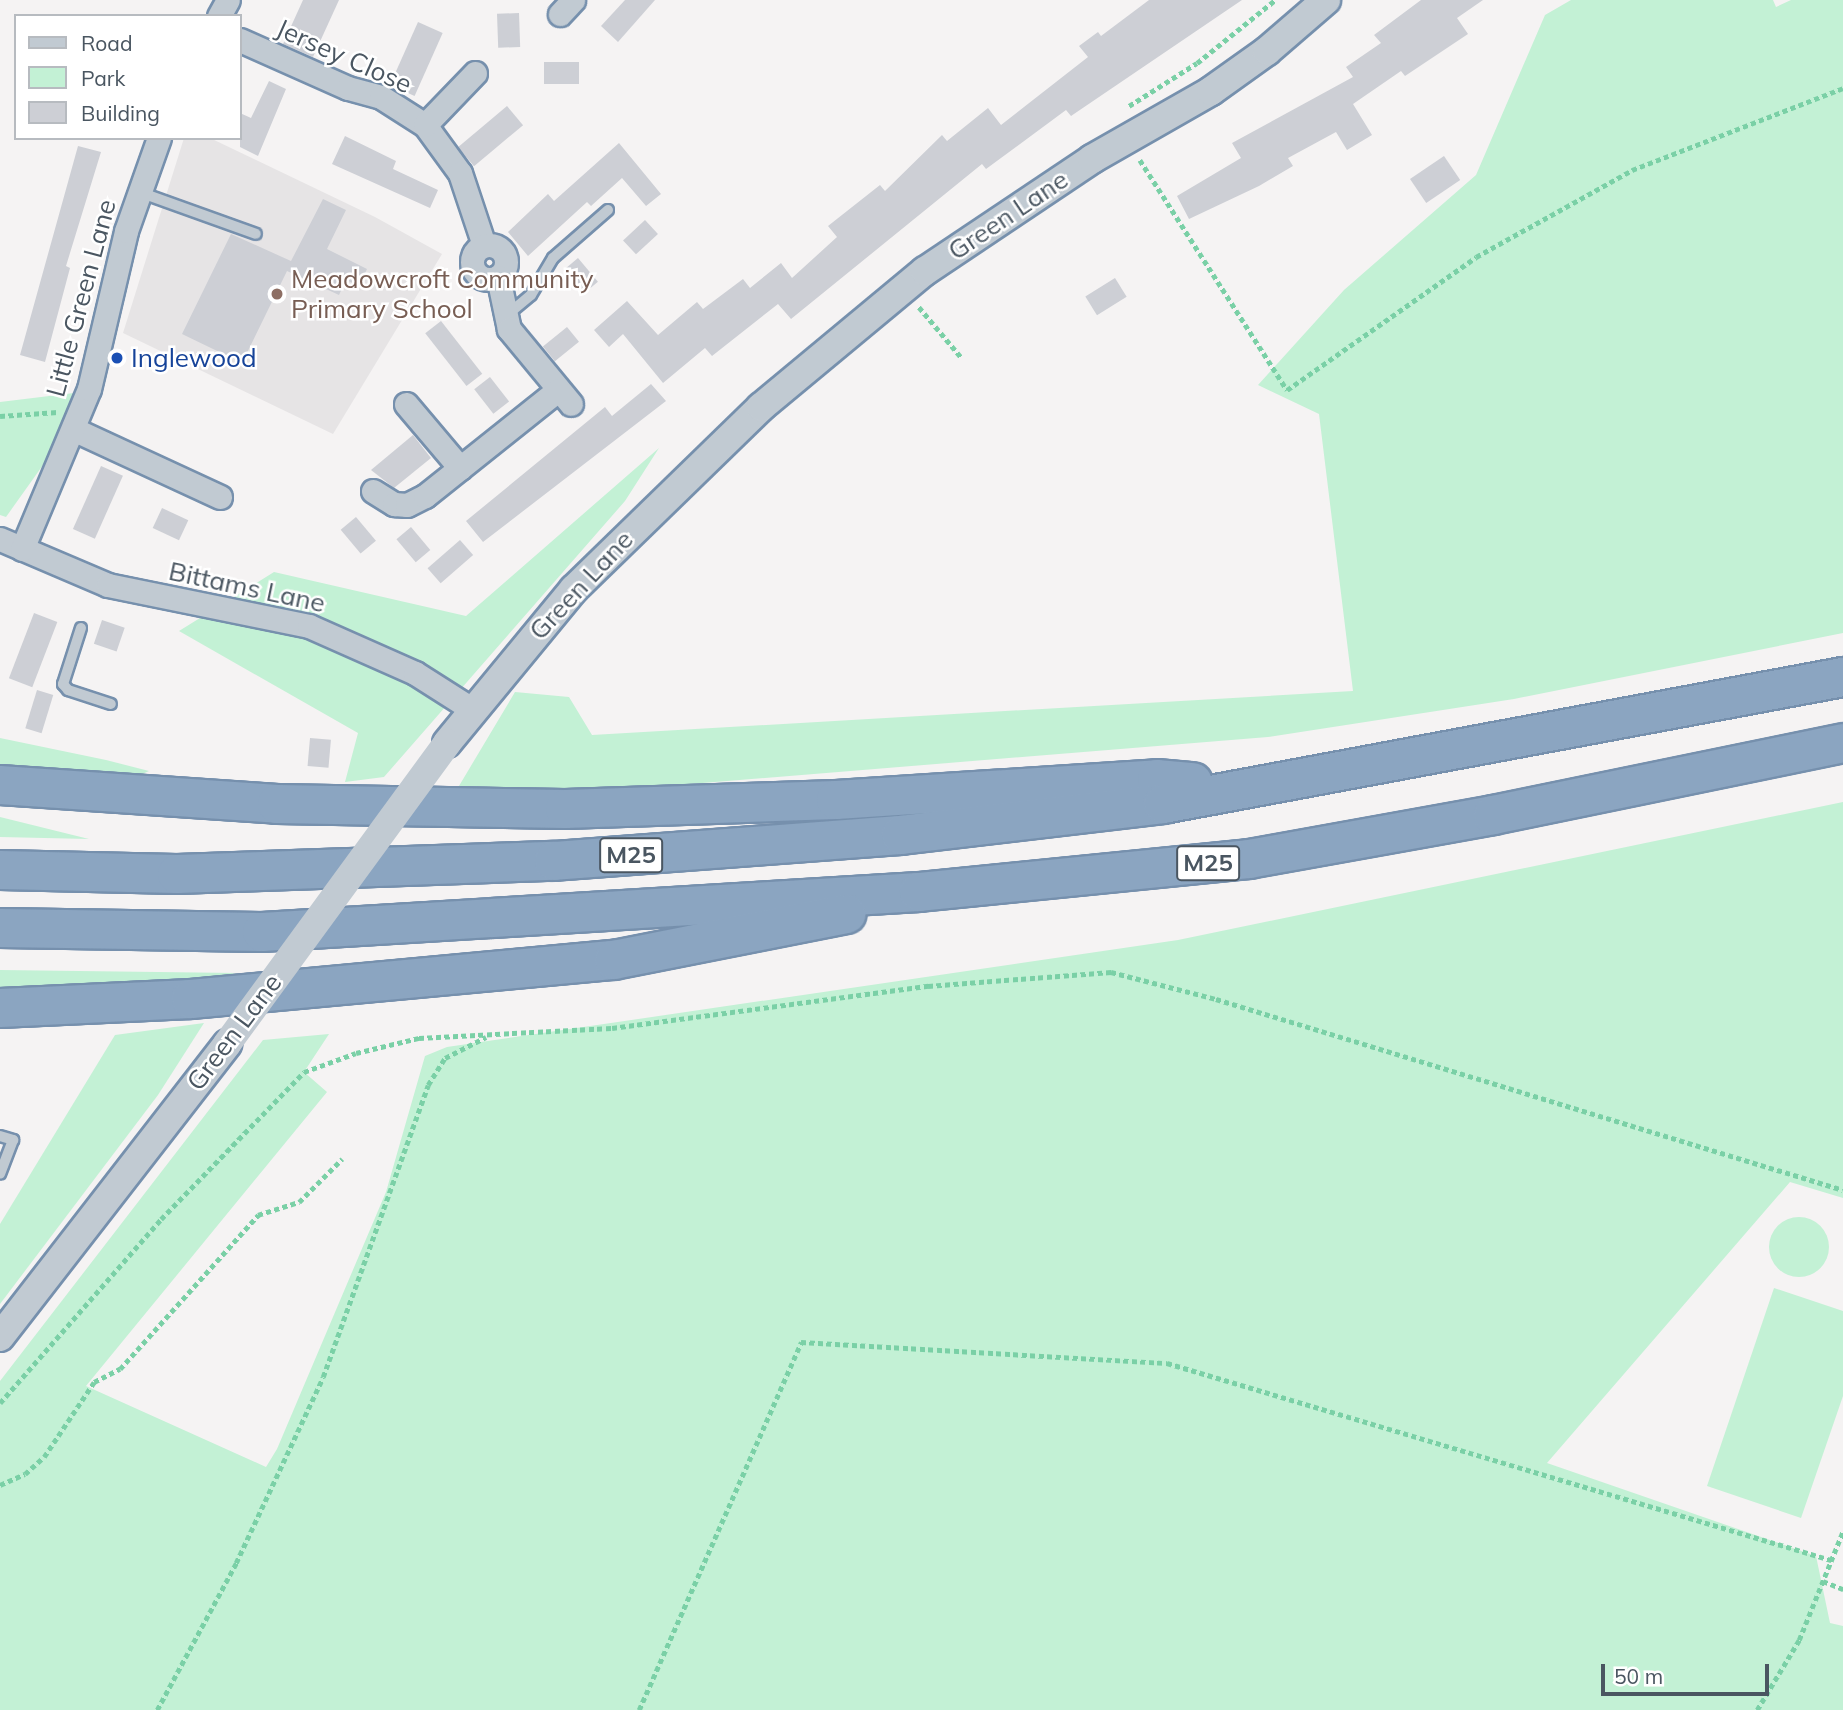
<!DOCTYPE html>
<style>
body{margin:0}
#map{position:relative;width:1843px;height:1710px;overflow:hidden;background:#f5f3f3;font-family:Mulish,sans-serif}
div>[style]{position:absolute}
.education>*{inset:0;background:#e6e4e5}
.green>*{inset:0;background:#c3f1d5}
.round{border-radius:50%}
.building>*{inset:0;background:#cdcfd5;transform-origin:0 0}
.path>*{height:4.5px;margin-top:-2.25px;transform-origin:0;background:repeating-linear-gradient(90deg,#7ad0a6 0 5px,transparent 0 8.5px)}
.roads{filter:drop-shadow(2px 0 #7690ad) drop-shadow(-2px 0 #7690ad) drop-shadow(0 2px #7690ad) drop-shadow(0 -2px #7690ad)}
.service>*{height:10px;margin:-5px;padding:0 5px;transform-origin:5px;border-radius:5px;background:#c1cad2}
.minor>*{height:23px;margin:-11.5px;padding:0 11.5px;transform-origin:11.5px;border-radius:11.5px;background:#c1cad2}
.minor>.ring{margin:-11.5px;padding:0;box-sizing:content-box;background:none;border:23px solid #c1cad2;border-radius:50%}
.tertiary>*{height:28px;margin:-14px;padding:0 14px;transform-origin:14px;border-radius:14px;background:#c1cad2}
.motorway>*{height:38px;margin:-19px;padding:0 19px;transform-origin:19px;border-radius:19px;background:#8ba5c1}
.tertiary-bridge>*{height:28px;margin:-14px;padding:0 14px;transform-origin:14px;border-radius:14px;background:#c1cad2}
.dots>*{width:19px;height:19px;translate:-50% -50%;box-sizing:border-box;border:4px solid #fff;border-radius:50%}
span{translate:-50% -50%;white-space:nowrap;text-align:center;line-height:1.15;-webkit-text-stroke:5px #fff;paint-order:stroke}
.shield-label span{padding:2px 5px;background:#fff;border:2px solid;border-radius:5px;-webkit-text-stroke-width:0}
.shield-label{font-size:24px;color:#4a5661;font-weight:700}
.street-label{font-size:26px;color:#4a5661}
.education-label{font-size:26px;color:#785e54}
.left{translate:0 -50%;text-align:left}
.transit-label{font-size:26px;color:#164399}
.legend{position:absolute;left:14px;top:14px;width:228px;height:126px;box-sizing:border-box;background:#fff;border:2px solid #b7bbc0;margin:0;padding:9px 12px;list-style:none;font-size:21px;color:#4a5661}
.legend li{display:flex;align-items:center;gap:14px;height:35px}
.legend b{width:35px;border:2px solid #b7bbc0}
.scale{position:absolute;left:1601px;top:1664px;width:168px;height:32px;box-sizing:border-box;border:4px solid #4a5661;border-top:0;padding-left:9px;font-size:21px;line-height:24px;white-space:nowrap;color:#4a5661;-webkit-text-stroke:5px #fff;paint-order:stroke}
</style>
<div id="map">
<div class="education">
<i style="clip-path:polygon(184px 138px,210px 138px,375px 217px,442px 254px,333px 434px,123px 333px)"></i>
</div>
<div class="green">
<i style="clip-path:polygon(1571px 0,1773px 0,1776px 7px,1791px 0,1843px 0,1843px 633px,1514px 699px,1268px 737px,567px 794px,456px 791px,515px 692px,569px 697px,592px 735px,1353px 691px,1319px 414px,1258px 385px,1344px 290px,1476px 175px,1545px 15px)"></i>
<i style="clip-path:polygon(74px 393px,48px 458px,6px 517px,0 515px,0 402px)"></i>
<i style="clip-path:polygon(659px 448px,625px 501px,384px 777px,345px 782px,358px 733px,179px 631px,274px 572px,466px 616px)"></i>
<i style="clip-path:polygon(0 738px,106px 760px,149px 771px,131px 779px,0 766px)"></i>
<i style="clip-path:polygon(1843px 802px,1843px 1198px,1790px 1182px,1547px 1463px,1816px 1556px,1830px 1623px,1843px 1626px,1843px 1710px,0 1710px,0 1381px,263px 1040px,329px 1034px,304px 1072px,327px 1092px,86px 1386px,266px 1467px,277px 1449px,386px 1192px,425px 1056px,447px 1047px,1178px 940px)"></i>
<i style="clip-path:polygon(0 817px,89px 839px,0 837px)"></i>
<i style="clip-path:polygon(0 970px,237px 973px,150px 987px,0 992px)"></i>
<i style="clip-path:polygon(204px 1023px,158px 1095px,0 1304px,0 1224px,115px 1035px)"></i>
<i class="round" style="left:1769px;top:1217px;width:60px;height:60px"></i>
<i style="clip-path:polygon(1774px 1288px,1843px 1311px,1843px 1396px,1801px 1518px,1707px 1486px)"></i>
</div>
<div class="building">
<i style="clip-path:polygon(303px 0,339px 0,313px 57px,283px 44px)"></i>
<i style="clip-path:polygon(625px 0,655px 0,618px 42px,601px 26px)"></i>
<i style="clip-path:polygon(1149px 0,1242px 0,1071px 116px,1066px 110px,986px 169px,982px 164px,791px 319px,778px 304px,712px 356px,705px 348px,663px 383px,623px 334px,609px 347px,594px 330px,627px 301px,658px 335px,697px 302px,703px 309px,743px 279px,750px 288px,781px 263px,792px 278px,837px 237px,828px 226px,880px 185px,885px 191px,942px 135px,947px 141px,988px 108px,1001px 125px,1088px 57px,1079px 46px,1098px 32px,1101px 36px)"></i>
<i style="clip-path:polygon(1421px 0,1483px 0,1457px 18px,1468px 34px,1405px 76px,1401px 71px,1353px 104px,1372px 135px,1347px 150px,1336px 132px,1288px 158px,1293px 166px,1259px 186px,1189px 219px,1177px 196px,1241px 158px,1232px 143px,1353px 77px,1346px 67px,1381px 43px,1374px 35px)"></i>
<i style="left:519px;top:13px;width:34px;height:22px;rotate:88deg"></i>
<i style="left:418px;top:22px;width:27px;height:69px;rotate:24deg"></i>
<i style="left:544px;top:62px;width:35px;height:22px"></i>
<i style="clip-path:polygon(269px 81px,286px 89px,258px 156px,240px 147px,240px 113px,251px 118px)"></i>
<i style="left:507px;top:106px;width:25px;height:64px;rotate:50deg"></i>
<i style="clip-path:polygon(345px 136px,396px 161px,393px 169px,438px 190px,430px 208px,332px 164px)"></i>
<i style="clip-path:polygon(619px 143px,661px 194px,646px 206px,622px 178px,591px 206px,587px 202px,528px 256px,508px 232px,548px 194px,554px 201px)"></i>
<i style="clip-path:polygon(78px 146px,101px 152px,66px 266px,70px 268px,45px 362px,20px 355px)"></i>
<i style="left:1444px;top:156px;width:29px;height:41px;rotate:56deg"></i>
<i style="clip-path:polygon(323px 199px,346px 210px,327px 249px,367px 269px,359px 286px,346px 280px,339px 295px,287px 271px,242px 363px,182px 334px,231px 234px,291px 261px)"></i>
<i style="left:645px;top:220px;width:19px;height:30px;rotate:47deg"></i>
<i style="left:578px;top:258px;width:31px;height:19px;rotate:50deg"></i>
<i style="left:1115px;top:278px;width:22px;height:35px;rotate:58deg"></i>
<i style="left:441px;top:321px;width:67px;height:20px;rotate:52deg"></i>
<i style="left:567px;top:327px;width:19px;height:31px;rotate:51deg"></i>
<i style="left:490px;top:377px;width:31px;height:20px;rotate:52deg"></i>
<i style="clip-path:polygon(651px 384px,666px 401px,483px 542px,466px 521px,605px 407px,612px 416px)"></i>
<i style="clip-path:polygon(413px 435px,431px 458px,394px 488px,371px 470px)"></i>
<i style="left:101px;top:466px;width:24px;height:69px;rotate:24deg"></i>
<i style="left:162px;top:508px;width:29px;height:22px;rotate:25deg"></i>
<i style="left:356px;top:517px;width:31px;height:20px;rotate:50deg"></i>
<i style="left:411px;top:527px;width:30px;height:19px;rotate:50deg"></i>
<i style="left:460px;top:540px;width:20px;height:43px;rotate:49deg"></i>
<i style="left:34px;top:613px;width:25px;height:70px;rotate:21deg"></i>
<i style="left:102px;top:620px;width:24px;height:25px;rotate:19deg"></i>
<i style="left:37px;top:690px;width:17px;height:40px;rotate:17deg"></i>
<i style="left:310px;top:738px;width:21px;height:28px;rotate:5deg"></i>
</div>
<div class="path">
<i style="left:1129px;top:106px;width:80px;rotate:-32.3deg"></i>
<i style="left:1197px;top:63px;width:100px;rotate:-38.9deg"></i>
<i style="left:1140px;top:160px;width:273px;rotate:57.4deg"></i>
<i style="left:1287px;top:390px;width:231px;rotate:-35.1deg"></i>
<i style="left:1476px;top:257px;width:179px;rotate:-29.1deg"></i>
<i style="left:1632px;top:170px;width:226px;rotate:-21.2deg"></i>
<i style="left:919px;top:307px;width:65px;rotate:50deg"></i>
<i style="left:0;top:416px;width:58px;rotate:-3.9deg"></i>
<i style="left:0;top:1403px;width:244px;rotate:-48.8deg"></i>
<i style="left:161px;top:1219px;width:205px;rotate:-45.8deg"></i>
<i style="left:304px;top:1072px;width:55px;rotate:-20.1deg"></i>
<i style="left:356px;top:1053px;width:65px;rotate:-13.4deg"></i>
<i style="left:419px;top:1038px;width:193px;rotate:-3deg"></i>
<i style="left:612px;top:1028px;width:319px;rotate:-7.6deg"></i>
<i style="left:928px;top:986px;width:184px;rotate:-4.4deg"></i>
<i style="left:1111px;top:972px;width:108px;rotate:14.4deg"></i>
<i style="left:1216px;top:999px;width:655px;rotate:16.94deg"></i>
<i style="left:0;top:1485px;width:27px;rotate:-24deg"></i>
<i style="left:25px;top:1474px;width:25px;rotate:-42deg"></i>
<i style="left:44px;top:1457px;width:90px;rotate:-56.3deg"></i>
<i style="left:94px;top:1382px;width:29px;rotate:-27deg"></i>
<i style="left:120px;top:1369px;width:207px;rotate:-48.1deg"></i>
<i style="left:258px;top:1215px;width:43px;rotate:-17.6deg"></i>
<i style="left:299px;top:1202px;width:61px;rotate:-45deg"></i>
<i style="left:1823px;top:1581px;width:22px;rotate:22deg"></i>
<i style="left:157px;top:1710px;width:167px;rotate:-61.7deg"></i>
<i style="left:236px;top:1563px;width:205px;rotate:-64.9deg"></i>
<i style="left:323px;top:1377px;width:310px;rotate:-70.2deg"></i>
<i style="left:428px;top:1085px;width:32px;rotate:-58deg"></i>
<i style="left:445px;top:1058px;width:46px;rotate:-27.1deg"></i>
<i style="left:639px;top:1710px;width:402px;rotate:-66.2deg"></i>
<i style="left:801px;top:1342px;width:367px;rotate:3.3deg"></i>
<i style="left:1167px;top:1363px;width:693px;rotate:16.52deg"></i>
<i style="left:1757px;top:1710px;width:82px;rotate:-59deg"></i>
<i style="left:1799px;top:1640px;width:118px;rotate:-68deg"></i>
</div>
<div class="roads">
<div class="service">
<i style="left:139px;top:192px;width:124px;rotate:19.7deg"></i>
<i style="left:507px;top:315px;width:31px;rotate:-40deg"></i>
<i style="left:531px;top:295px;width:43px;rotate:-59.3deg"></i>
<i style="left:553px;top:258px;width:73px;rotate:-41.1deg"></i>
<i style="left:81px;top:628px;width:59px;rotate:107.8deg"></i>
<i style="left:63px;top:684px;width:8px;rotate:50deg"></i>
<i style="left:68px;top:690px;width:45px;rotate:18deg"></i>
<i style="left:0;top:1136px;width:14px;rotate:17deg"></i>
<i style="left:13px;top:1140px;width:36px;rotate:111deg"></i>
</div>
<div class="minor">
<i style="left:560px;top:14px;width:19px;rotate:-47deg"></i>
<i style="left:219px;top:16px;width:18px;rotate:-61deg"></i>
<i style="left:240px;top:40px;width:118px;rotate:24deg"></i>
<i style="left:348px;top:88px;width:34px;rotate:15deg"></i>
<i style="left:381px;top:97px;width:52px;rotate:32.5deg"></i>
<i style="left:425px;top:125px;width:59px;rotate:53.9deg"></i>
<i style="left:460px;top:173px;width:76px;rotate:71.6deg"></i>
<i style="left:425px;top:125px;width:72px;rotate:-46.1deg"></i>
<i class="ring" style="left:472px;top:245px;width:11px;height:11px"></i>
<i style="left:498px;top:277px;width:53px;rotate:78.1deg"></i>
<i style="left:509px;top:329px;width:97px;rotate:50.4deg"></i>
<i style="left:406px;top:404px;width:84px;rotate:49.8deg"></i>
<i style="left:73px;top:429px;width:162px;rotate:24.8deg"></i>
<i style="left:373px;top:491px;width:25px;rotate:32deg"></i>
<i style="left:394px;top:504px;width:13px;rotate:4deg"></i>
<i style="left:407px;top:505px;width:20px;rotate:-27deg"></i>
<i style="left:425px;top:496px;width:170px;rotate:-38.6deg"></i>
<i style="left:0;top:539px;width:117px;rotate:23.1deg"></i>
<i style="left:108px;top:585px;width:205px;rotate:11.5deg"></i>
<i style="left:309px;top:626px;width:116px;rotate:23.9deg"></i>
<i style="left:415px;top:673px;width:69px;rotate:32.5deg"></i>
<i style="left:22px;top:549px;width:173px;rotate:-67.3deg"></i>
<i style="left:89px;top:389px;width:162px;rotate:-76.8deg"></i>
<i style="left:126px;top:231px;width:99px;rotate:-70.5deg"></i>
</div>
<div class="tertiary">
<i style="left:447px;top:743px;width:200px;rotate:-50.5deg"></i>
<i style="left:574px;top:589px;width:261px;rotate:-44.2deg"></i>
<i style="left:761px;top:407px;width:213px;rotate:-39.7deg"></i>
<i style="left:925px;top:271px;width:201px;rotate:-33.8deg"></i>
<i style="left:1092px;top:159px;width:137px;rotate:-29.7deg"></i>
<i style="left:1211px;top:91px;width:69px;rotate:-35.5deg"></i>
<i style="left:1267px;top:51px;width:78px;rotate:-40.8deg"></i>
<i style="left:0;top:1337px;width:371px;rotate:-52.2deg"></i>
</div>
<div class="motorway">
<i style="left:0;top:785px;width:278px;rotate:3.9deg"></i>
<i style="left:277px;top:804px;width:288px;rotate:1deg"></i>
<i style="left:565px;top:809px;width:271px;rotate:-1.9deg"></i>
<i style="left:836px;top:800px;width:322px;rotate:-3.7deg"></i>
<i style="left:1157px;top:779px;width:36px;rotate:5deg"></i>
<i style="left:0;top:870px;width:177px;rotate:1.3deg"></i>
<i style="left:177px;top:874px;width:377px;rotate:-2deg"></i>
<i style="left:554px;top:861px;width:348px;rotate:-4.3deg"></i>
<i style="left:901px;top:835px;width:264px;rotate:-6.7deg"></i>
<i style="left:1163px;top:804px;width:692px;rotate:-10.58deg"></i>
<i style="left:0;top:928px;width:262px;rotate:0.9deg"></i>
<i style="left:262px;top:932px;width:658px;rotate:-3.48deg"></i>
<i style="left:919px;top:892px;width:332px;rotate:-5.7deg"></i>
<i style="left:1249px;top:859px;width:248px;rotate:-10.2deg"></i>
<i style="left:1493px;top:815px;width:357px;rotate:-11.6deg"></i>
<i style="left:0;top:1008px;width:191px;rotate:-2.7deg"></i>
<i style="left:191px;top:999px;width:425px;rotate:-5.3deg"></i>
<i style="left:614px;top:960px;width:237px;rotate:-11.2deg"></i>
</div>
</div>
<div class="tertiary-bridge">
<i style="left:227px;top:1044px;width:373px;rotate:-53.8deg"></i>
</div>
<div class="dots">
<i style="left:277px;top:294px;background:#8d6e63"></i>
<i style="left:117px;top:358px;background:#1a4fb4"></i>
</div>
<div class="shield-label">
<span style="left:631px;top:855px">M25</span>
<span style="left:1208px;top:863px">M25</span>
</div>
<div class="street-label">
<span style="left:344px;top:56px;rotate:24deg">Jersey Close</span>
<span style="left:1008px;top:215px;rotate:-34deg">Green Lane</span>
<span style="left:81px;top:298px;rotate:-75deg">Little Green Lane</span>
<span style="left:581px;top:585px;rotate:-47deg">Green Lane</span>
<span style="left:247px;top:587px;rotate:12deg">Bittams Lane</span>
<span style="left:234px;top:1032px;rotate:-53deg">Green Lane</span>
</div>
<div class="education-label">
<span class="left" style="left:291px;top:294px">Meadowcroft Community<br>Primary School</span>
</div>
<div class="transit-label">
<span class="left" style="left:131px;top:358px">Inglewood</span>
</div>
<ul class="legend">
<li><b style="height:9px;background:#c1cad2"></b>Road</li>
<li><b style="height:19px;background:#c3f1d5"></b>Park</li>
<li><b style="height:19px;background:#cdcfd5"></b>Building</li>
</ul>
<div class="scale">50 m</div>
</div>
